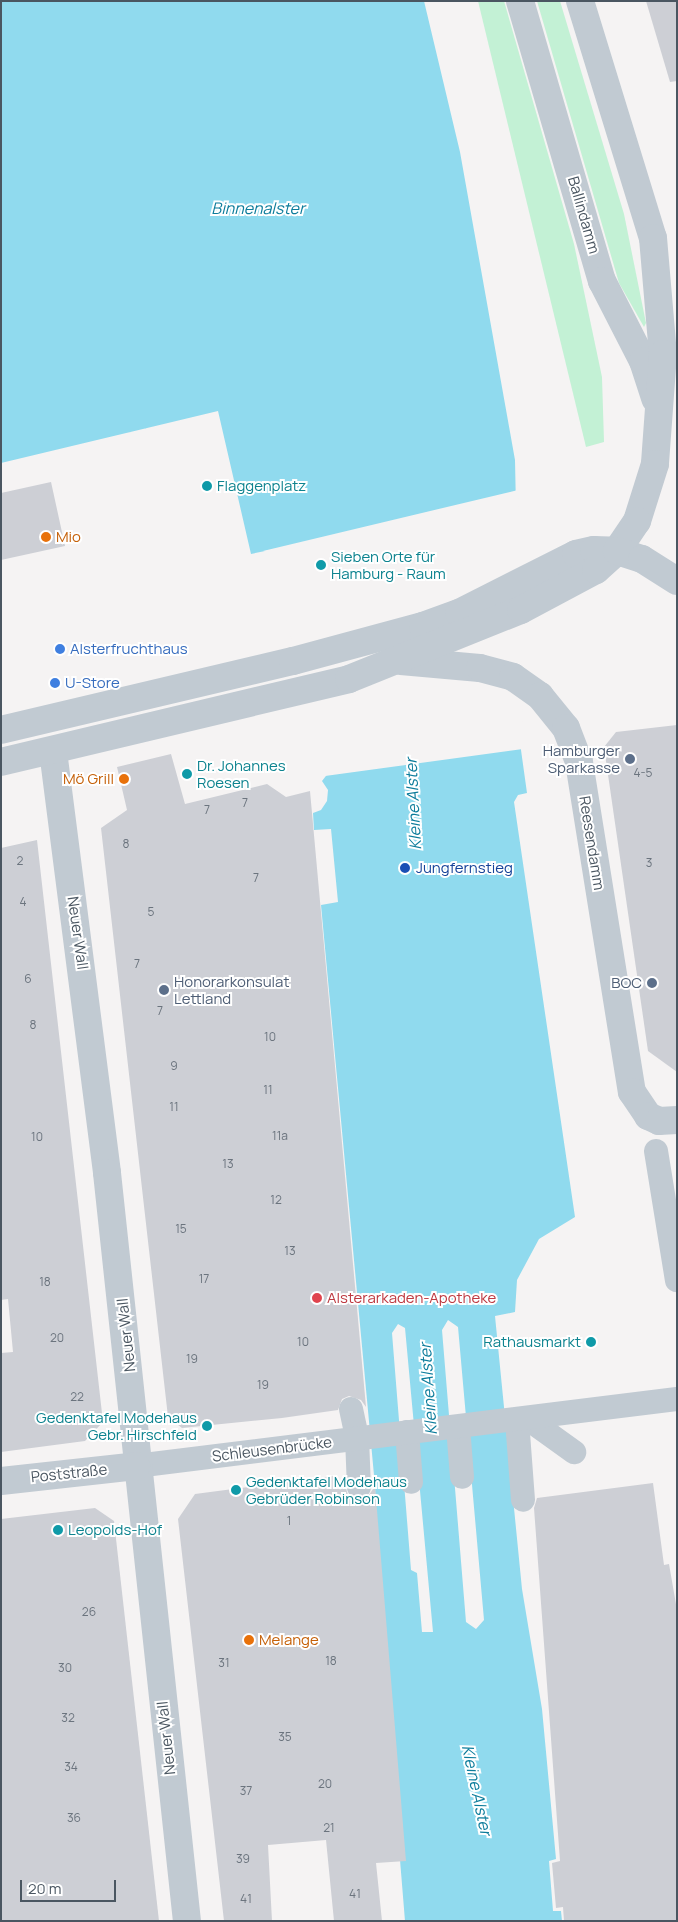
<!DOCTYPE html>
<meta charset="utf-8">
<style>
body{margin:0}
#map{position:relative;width:678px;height:1922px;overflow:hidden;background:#f5f3f3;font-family:Manrope,sans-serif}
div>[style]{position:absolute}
.green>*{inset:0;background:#c3f1d5}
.water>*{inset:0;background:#90daee}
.pier>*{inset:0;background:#f5f3f3}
.building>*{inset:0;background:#cdcfd5}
.pedestrian>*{height:24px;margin:-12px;padding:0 12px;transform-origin:12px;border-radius:12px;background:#c1cad2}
.minor>*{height:28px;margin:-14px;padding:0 14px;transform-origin:14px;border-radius:14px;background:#c1cad2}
.tertiary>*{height:28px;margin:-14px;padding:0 14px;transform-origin:14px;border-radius:14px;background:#c1cad2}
.dots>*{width:14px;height:14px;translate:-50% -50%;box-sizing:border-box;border:2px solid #fff;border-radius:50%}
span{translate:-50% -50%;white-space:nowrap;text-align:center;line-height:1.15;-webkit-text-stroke:4px #fff;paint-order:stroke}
.number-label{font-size:12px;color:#6b747e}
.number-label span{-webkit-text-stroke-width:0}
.street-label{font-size:15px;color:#4a5661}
.culture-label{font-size:15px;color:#0d838f}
.left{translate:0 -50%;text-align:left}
.right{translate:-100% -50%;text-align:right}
.food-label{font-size:15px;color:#c56008}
.shop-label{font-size:15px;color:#366cbe}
.service-label{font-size:15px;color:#4e5e75}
.transit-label{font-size:15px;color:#164399}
.health-label{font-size:15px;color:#be3a42}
.water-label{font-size:16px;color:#0c7c9b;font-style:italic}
.frame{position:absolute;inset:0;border:2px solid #4a5661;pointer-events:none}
.scale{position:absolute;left:20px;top:1880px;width:96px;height:22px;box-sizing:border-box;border:2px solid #4a5661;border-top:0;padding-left:6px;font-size:15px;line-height:18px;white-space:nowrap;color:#4a5661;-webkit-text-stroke:4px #fff;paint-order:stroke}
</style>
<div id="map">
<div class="green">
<i style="clip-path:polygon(478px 1px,504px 1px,574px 244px,602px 377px,604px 442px,586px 447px)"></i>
<i style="clip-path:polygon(537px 1px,560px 1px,624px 214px,646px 323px,644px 327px,619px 283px)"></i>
</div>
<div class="water">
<i style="clip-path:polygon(evenodd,1px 1px,424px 1px,460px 152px,515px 460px,521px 750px,527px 793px,518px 795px,514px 802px,575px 1217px,539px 1239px,517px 1280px,515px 1312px,495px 1316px,522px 1589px,542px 1709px,556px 1859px,549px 1861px,553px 1911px,561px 1911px,562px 1921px,405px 1921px,372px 1516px,376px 1514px,375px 1486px,321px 905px,338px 902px,331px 829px,314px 830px,313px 813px,321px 810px,327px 801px,328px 790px,322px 781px,329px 772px,270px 550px,251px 554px,218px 411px,1px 463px,1px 1px,448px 1320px,458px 1327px,484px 1620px,476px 1629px,466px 1622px,442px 1330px,448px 1320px,1px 1px,398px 1324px,405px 1328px,433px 1632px,422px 1632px,417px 1573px,411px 1570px,392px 1333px,398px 1324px)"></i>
</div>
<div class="pier">
<i style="clip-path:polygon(518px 490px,523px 749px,325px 776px,327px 771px,268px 552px,263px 551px)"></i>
</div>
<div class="building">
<i style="clip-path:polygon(646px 1px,677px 1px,677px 81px,670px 82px)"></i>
<i style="clip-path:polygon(51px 482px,65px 546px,1px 560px,1px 493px)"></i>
<i style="clip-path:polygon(677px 725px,677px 1072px,648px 1051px,604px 747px,616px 732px)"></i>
<i style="clip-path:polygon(171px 754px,185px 804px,267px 784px,286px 797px,310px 791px,366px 1407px,361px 1400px,349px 1396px,342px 1399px,338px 1410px,282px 1418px,182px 1428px,168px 1417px,101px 828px,127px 810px,117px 767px)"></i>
<i style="clip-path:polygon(37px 840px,103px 1422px,85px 1441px,1px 1452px,1px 1353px,13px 1352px,8px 1299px,1px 1300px,1px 848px)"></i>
<i style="clip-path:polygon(333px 1476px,345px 1485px,348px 1495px,359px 1501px,367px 1498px,375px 1486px,406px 1861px,376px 1863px,382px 1921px,334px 1921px,326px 1840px,268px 1845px,272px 1921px,224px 1921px,178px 1519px,195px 1494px)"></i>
<i style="clip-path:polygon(653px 1483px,664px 1565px,669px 1564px,677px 1610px,677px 1921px,564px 1921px,563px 1907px,556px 1908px,552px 1863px,560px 1861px,534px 1508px,537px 1498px)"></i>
<i style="clip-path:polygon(95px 1508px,114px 1521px,159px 1921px,1px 1921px,1px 1519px)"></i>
</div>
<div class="pedestrian">
<i style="left:656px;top:1151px;width:131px;rotate:80.8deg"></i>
<i style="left:351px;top:1409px;width:30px;rotate:78deg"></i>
<i style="left:357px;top:1438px;width:49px;rotate:87.7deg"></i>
<i style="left:528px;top:1419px;width:57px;rotate:35.7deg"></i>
<i style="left:517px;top:1420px;width:80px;rotate:85.7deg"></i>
<i style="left:458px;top:1427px;width:50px;rotate:85.4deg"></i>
<i style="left:407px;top:1432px;width:50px;rotate:85.4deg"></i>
<i style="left:136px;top:1466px;width:545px;rotate:-7.06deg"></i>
</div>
<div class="minor">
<i style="left:401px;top:661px;width:79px;rotate:5.1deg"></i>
<i style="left:480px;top:668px;width:34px;rotate:15deg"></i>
<i style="left:513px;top:677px;width:33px;rotate:35deg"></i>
<i style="left:540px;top:696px;width:41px;rotate:50.9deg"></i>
<i style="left:566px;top:728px;width:36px;rotate:69deg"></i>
<i style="left:579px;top:762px;width:334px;rotate:80.9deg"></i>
<i style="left:632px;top:1092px;width:29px;rotate:56deg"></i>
<i style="left:648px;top:1116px;width:12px;rotate:24deg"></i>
<i style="left:659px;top:1121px;width:18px;rotate:-3deg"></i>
<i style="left:1px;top:730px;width:300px;rotate:-13.3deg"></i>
<i style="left:293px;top:661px;width:135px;rotate:-15.1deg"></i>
<i style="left:423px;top:626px;width:38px;rotate:-20deg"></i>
<i style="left:459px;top:613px;width:131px;rotate:-26.8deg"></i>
<i style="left:576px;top:554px;width:18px;rotate:-13deg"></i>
<i style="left:594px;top:550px;width:23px;rotate:2deg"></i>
<i style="left:53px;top:751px;width:425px;rotate:82.7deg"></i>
<i style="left:107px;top:1173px;width:752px;rotate:83.9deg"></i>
<i style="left:1px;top:762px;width:358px;rotate:-13.4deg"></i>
<i style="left:349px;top:679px;width:185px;rotate:-21.9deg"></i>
<i style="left:521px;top:610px;width:85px;rotate:-28.1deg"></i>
<i style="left:596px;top:570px;width:28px;rotate:-42deg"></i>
<i style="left:1px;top:1481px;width:136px;rotate:-6.3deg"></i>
</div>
<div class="tertiary">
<i style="left:520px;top:1px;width:292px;rotate:73.7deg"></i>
<i style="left:602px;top:281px;width:90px;rotate:62.9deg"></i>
<i style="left:643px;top:361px;width:40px;rotate:72deg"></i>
<i style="left:580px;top:1px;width:248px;rotate:72.9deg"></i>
<i style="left:653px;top:238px;width:116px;rotate:85.1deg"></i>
<i style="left:663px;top:354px;width:110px;rotate:94.2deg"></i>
<i style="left:655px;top:464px;width:60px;rotate:107.5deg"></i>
<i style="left:637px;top:521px;width:36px;rotate:124deg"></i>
<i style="left:617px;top:551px;width:26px;rotate:18deg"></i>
<i style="left:642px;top:559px;width:41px;rotate:32.2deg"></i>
</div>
<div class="dots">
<i style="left:207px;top:486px;background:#0f9aa8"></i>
<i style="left:46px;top:537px;background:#e8710a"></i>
<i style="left:321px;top:565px;background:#0f9aa8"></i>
<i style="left:60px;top:649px;background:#3f7fe0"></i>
<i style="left:55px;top:683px;background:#3f7fe0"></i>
<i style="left:630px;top:759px;background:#5c6f8a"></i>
<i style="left:187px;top:774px;background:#0f9aa8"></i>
<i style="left:124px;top:779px;background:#e8710a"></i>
<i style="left:405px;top:868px;background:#1a4fb4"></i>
<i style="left:652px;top:983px;background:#5c6f8a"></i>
<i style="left:164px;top:990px;background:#5c6f8a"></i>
<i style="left:317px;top:1298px;background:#e0444e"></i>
<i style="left:591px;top:1342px;background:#0f9aa8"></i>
<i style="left:207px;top:1426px;background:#0f9aa8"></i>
<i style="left:236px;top:1490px;background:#0f9aa8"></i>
<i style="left:58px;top:1530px;background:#0f9aa8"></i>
<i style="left:249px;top:1640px;background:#e8710a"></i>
</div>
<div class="number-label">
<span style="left:643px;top:773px">4-5</span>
<span style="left:245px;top:803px">7</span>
<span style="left:207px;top:810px">7</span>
<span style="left:126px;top:844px">8</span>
<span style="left:20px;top:861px">2</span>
<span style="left:649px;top:863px">3</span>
<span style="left:256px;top:878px">7</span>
<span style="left:23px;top:902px">4</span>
<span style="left:151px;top:912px">5</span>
<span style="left:137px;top:964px">7</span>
<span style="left:28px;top:979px">6</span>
<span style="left:160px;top:1011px">7</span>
<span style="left:33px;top:1025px">8</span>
<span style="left:270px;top:1037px">10</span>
<span style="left:174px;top:1066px">9</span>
<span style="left:268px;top:1090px">11</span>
<span style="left:174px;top:1107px">11</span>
<span style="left:280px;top:1136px">11a</span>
<span style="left:37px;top:1137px">10</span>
<span style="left:228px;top:1164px">13</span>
<span style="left:276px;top:1200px">12</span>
<span style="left:181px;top:1229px">15</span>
<span style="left:290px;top:1251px">13</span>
<span style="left:204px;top:1279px">17</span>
<span style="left:45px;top:1282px">18</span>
<span style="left:57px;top:1338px">20</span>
<span style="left:303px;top:1342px">10</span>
<span style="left:192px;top:1359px">19</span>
<span style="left:263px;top:1385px">19</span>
<span style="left:77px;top:1397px">22</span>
<span style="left:289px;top:1521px">1</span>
<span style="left:89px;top:1612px">26</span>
<span style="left:331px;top:1661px">18</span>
<span style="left:224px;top:1663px">31</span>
<span style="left:65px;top:1668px">30</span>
<span style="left:68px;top:1718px">32</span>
<span style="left:285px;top:1737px">35</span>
<span style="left:71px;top:1767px">34</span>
<span style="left:325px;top:1784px">20</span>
<span style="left:246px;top:1791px">37</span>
<span style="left:74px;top:1818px">36</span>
<span style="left:329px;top:1828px">21</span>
<span style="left:243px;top:1859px">39</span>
<span style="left:355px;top:1894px">41</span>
<span style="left:246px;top:1899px">41</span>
</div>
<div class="street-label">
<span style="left:584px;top:215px;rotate:74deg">Ballindamm</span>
<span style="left:592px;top:843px;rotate:81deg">Reesendamm</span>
<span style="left:78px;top:933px;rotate:82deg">Neuer Wall</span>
<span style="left:126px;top:1335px;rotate:-96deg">Neuer Wall</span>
<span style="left:272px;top:1449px;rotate:-7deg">Schleusenbrücke</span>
<span style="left:69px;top:1473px;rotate:-6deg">Poststraße</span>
<span style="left:166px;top:1738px;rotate:-96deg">Neuer Wall</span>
</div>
<div class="culture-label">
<span class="left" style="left:217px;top:486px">Flaggenplatz</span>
<span class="left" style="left:331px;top:565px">Sieben Orte für<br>Hamburg - Raum</span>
<span class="left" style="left:197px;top:774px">Dr. Johannes<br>Roesen</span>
<span class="right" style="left:581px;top:1342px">Rathausmarkt</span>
<span class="right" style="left:197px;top:1426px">Gedenktafel Modehaus<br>Gebr. Hirschfeld</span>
<span class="left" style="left:246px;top:1490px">Gedenktafel Modehaus<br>Gebrüder Robinson</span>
<span class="left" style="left:68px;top:1530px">Leopolds-Hof</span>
</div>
<div class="food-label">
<span class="left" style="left:56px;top:537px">Mio</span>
<span class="right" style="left:114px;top:779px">Mö Grill</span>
<span class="left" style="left:259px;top:1640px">Melange</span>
</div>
<div class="shop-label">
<span class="left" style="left:70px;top:649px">Alsterfruchthaus</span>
<span class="left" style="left:65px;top:683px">U-Store</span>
</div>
<div class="service-label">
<span class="right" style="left:620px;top:759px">Hamburger<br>Sparkasse</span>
<span class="left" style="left:174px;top:990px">Honorarkonsulat<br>Lettland</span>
<span class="right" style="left:642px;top:983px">BOC</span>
</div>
<div class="transit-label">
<span class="left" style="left:416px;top:868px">Jungfernstieg</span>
</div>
<div class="health-label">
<span class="left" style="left:327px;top:1298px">Alsterarkaden-Apotheke</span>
</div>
<div class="water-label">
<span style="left:258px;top:208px">Binnenalster</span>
<span style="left:413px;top:804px;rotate:-93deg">Kleine Alster</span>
<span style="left:428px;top:1389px;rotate:-94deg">Kleine Alster</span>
<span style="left:477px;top:1790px;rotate:78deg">Kleine Alster</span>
</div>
<div class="frame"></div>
<div class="scale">20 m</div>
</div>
